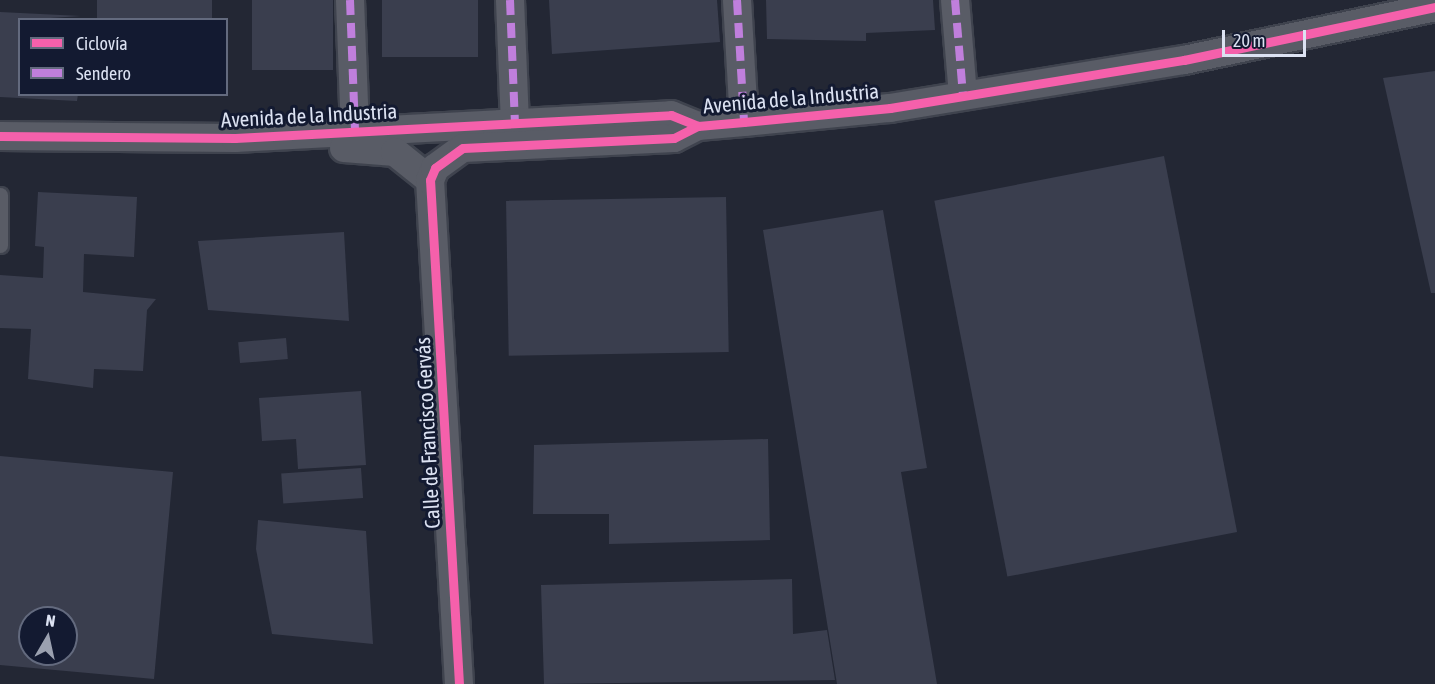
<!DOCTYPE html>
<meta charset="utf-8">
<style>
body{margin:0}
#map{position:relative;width:1435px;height:684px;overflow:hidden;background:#232734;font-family:"Asap Condensed",sans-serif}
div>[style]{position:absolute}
.building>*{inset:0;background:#3a3e4e;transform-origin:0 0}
.roads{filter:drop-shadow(2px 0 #3f434e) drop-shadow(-2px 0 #3f434e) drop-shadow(0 2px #3f434e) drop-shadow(0 -2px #3f434e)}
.service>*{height:15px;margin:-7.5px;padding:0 7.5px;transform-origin:7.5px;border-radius:7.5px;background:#595c66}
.minor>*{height:28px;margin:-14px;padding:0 14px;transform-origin:14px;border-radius:14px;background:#595c66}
.quiet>*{height:8px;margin-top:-4px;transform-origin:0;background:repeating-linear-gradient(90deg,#c07fdc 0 15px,transparent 0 23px)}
.cycleway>*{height:9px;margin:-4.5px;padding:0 4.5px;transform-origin:4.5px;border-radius:4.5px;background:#f560ab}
span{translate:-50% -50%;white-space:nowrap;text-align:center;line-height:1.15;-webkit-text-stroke:6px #131a31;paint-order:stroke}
.street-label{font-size:21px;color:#dce2f2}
.legend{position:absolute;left:18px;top:18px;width:210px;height:78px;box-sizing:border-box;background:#131a31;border:2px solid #636a7e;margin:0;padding:8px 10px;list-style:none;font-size:18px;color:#dce2f2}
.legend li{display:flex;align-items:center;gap:12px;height:30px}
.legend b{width:30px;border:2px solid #636a7e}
.north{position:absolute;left:18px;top:606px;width:60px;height:60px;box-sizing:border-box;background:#131a31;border:2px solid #636a7e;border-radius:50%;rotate:9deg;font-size:16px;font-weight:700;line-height:24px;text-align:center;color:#dce2f2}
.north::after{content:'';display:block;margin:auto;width:21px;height:27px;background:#9ba1b0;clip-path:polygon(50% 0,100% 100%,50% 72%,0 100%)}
.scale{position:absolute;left:1222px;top:30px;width:84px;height:27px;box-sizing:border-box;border:3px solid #dce2f2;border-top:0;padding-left:8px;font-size:18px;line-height:21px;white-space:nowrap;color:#dce2f2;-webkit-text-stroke:4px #131a31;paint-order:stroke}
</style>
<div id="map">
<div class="building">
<i style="left:97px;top:0;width:115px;height:20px"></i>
<i style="left:252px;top:0;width:81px;height:70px"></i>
<i style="left:382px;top:0;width:96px;height:57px"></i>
<i style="clip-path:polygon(549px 0,717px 0,720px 42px,552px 54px)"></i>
<i style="clip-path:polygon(766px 0,933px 0,935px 30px,866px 33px,866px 41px,767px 39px)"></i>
<i style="clip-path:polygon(0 12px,81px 16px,20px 20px,20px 94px,78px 94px,77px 101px,0 97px)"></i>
<i style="clip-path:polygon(1435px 71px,1435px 293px,1431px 293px,1383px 78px)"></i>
<i style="left:1164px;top:156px;width:383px;height:234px;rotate:79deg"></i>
<i style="clip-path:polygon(38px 192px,137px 197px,134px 257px,84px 254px,83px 292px,156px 299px,147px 310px,143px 371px,94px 369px,93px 388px,28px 379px,31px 329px,0 328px,0 275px,43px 278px,44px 247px,35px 246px)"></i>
<i style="left:726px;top:197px;width:155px;height:220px;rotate:89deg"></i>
<i style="clip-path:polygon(883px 210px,927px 468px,901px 472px,937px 684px,837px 684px,763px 230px)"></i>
<i style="clip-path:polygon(344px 232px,349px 321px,208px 310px,198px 241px)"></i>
<i style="left:286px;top:338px;width:21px;height:48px;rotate:85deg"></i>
<i style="clip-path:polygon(361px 391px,366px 465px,298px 469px,296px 439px,262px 441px,259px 398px)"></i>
<i style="clip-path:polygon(768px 439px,770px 540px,609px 544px,609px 514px,533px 514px,534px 445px)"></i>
<i style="clip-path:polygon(evenodd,0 456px,173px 472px,154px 679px,0 665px,0 456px,30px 618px,66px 618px,66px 654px,30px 654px,30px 618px)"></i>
<i style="left:361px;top:468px;width:30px;height:80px;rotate:86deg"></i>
<i style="clip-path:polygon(258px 520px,366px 531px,373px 644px,272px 634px,256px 549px)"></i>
<i style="clip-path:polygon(792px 579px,793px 634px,827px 630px,835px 680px,544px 684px,541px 585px)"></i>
</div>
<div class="roads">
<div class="service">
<i style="left:0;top:195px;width:50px;rotate:90deg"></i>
</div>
<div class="minor">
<i style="left:350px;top:0;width:130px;rotate:87.8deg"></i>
<i style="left:510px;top:0;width:122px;rotate:87.7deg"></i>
<i style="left:737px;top:0;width:122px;rotate:86.7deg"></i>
<i style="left:955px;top:0;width:95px;rotate:85.2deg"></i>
<i style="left:0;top:136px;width:235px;rotate:0.5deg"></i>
<i style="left:235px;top:138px;width:437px;rotate:-3deg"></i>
<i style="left:671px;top:115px;width:29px;rotate:22deg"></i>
<i style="left:698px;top:126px;width:46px;rotate:-5deg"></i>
<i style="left:744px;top:122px;width:147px;rotate:-5.5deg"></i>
<i style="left:890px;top:108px;width:298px;rotate:-9.3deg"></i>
<i style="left:1184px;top:60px;width:257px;rotate:-11.9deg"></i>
<i style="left:344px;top:148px;width:51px;rotate:4.5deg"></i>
<i style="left:395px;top:152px;width:45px;rotate:38.7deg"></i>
<i style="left:459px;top:684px;width:505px;rotate:-93.29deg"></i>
<i style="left:430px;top:180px;width:13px;rotate:-67deg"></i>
<i style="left:435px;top:168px;width:34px;rotate:-36deg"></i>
<i style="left:463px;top:148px;width:211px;rotate:-2.7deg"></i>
<i style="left:674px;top:138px;width:27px;rotate:-27deg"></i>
</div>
</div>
<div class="quiet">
<i style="left:350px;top:0;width:130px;rotate:87.8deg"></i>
<i style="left:510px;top:0;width:122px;rotate:87.7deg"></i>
<i style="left:737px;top:0;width:122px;rotate:86.7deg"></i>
<i style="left:955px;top:0;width:95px;rotate:85.2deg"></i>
</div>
<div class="cycleway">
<i style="left:0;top:136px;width:235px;rotate:0.5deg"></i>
<i style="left:235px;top:138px;width:437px;rotate:-3deg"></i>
<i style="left:671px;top:115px;width:29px;rotate:22deg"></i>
<i style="left:698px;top:126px;width:46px;rotate:-5deg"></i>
<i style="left:744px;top:122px;width:147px;rotate:-5.5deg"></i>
<i style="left:890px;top:108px;width:298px;rotate:-9.3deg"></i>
<i style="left:1184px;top:60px;width:257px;rotate:-11.9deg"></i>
<i style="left:459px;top:684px;width:505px;rotate:-93.29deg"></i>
<i style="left:430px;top:180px;width:13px;rotate:-67deg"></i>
<i style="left:435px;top:168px;width:34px;rotate:-36deg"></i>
<i style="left:463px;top:148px;width:211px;rotate:-2.7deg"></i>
<i style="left:674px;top:138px;width:27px;rotate:-27deg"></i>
</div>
<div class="street-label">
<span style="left:791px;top:98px;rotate:-5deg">Avenida de la Industria</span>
<span style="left:309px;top:115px;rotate:-3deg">Avenida de la Industria</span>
<span style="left:427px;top:433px;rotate:-93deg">Calle de Francisco Gervás</span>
</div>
<ul class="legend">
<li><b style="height:8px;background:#f560ab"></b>Ciclovía</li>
<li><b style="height:8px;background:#c07fdc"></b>Sendero</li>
</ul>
<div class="north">N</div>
<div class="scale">20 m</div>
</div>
